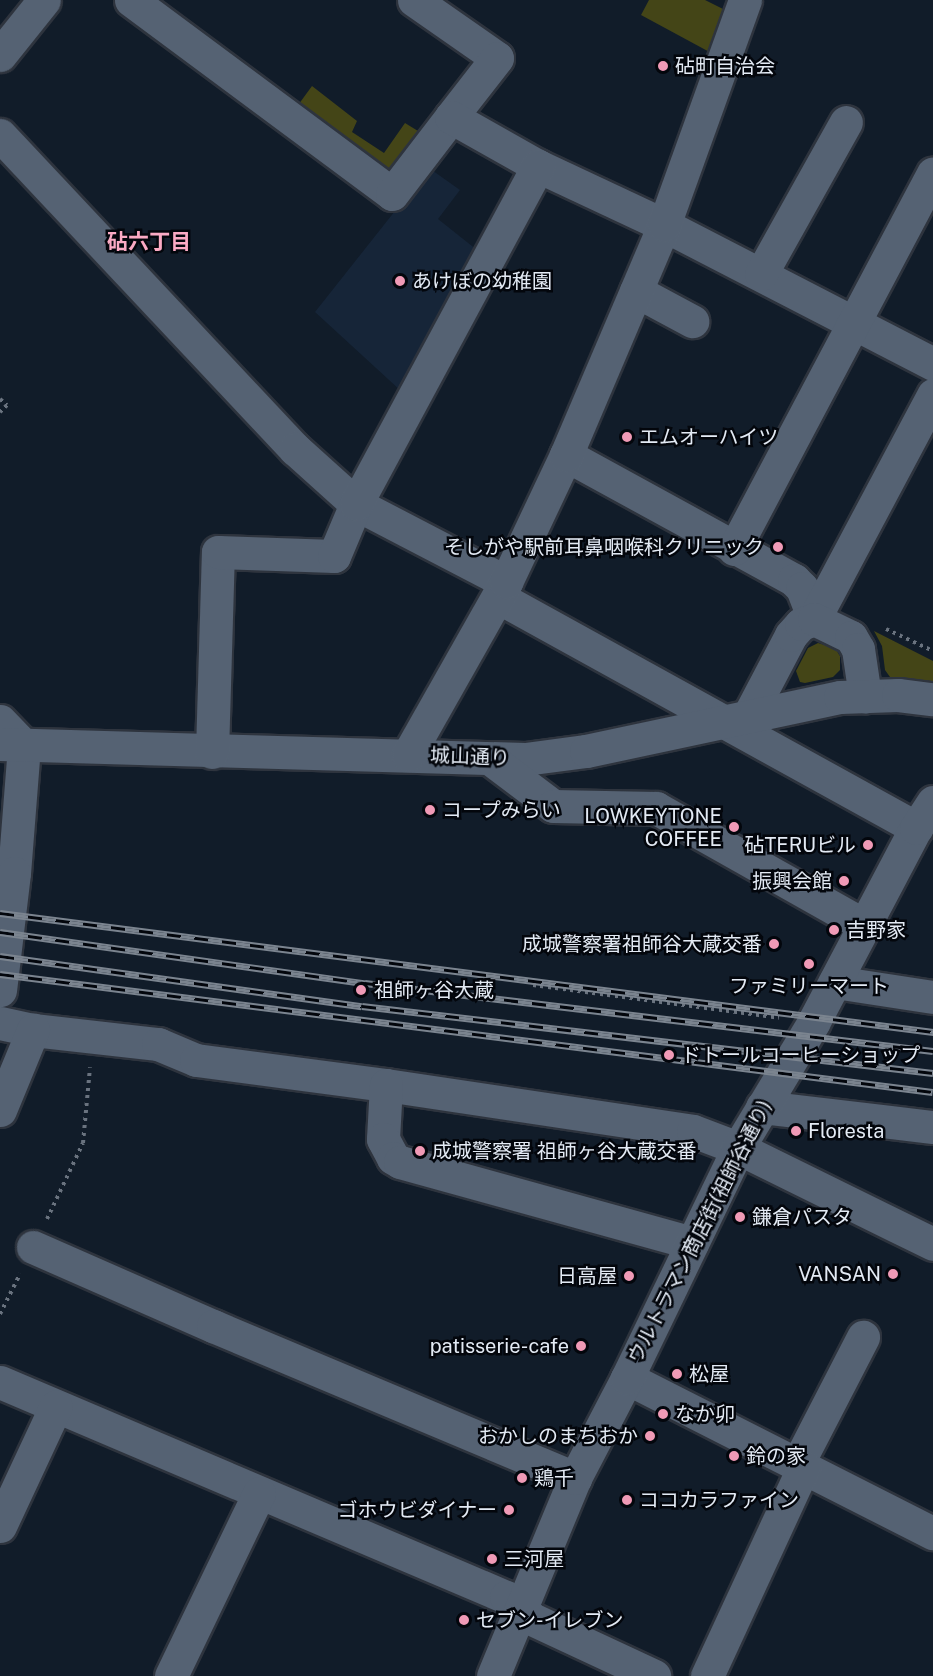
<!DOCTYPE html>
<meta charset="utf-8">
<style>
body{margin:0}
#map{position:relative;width:933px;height:1676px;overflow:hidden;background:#111c29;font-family:"Public Sans","Noto Sans JP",sans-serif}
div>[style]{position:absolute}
.built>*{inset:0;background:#162538}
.green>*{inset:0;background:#444517}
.path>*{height:4px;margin-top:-2px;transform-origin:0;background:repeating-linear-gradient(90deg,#6a737f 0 3px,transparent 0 7.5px)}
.roads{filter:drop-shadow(2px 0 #2e343e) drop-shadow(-2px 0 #2e343e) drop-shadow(0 2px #2e343e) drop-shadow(0 -2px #2e343e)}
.minor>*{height:33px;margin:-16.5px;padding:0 16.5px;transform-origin:16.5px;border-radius:16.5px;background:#556273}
.rail>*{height:7px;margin-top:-3.5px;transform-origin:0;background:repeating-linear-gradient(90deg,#03060c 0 14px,#7b848f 0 28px);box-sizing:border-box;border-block:2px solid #7b848f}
.dots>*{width:16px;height:16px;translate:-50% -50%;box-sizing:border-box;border:3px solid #03060c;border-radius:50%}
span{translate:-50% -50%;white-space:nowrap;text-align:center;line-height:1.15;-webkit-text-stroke:5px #03060c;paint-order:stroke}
.poi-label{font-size:20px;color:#e3eaf4}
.left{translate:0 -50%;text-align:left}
.right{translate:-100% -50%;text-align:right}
.street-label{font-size:20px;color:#e3eaf4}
.neighbourhood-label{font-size:21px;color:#fbaac4;font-weight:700}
</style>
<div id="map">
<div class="built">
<i style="clip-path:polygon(429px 168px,460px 190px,438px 219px,477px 250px,401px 391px,315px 312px)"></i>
</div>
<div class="green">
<i style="clip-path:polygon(649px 0,705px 0,725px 10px,715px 55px,641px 15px)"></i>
<i style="clip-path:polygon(312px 86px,357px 121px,352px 132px,384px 153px,405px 123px,431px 139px,392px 189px,293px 112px)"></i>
<i style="clip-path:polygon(874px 631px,933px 661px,933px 683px,890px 677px,885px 670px,882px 646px)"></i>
<i style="clip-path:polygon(818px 643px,835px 648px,840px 656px,840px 670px,833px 677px,805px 683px,800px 682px,796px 671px,808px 648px)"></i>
</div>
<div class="path">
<i style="left:0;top:399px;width:9px;rotate:41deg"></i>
<i style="left:7px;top:405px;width:10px;rotate:135deg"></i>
<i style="left:886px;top:629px;width:52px;rotate:25.1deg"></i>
<i style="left:533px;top:985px;width:248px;rotate:7.6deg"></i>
<i style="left:47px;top:1219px;width:84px;rotate:-64.7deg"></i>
<i style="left:83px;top:1143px;width:76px;rotate:-84.7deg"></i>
<i style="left:0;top:1314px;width:45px;rotate:-63.4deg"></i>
</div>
<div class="roads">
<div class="minor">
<i style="left:131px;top:0;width:325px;rotate:36.6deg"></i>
<i style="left:392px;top:194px;width:97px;rotate:-52.5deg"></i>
<i style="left:414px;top:0;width:101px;rotate:34.9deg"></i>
<i style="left:497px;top:58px;width:75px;rotate:127.9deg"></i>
<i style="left:451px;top:117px;width:100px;rotate:29.4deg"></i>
<i style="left:538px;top:166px;width:139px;rotate:25.1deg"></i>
<i style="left:664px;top:225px;width:303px;rotate:27.3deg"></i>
<i style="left:0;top:55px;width:70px;rotate:-51.3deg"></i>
<i style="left:0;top:135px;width:431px;rotate:46.8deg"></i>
<i style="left:295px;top:449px;width:82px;rotate:42deg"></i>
<i style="left:356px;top:504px;width:169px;rotate:27.5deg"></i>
<i style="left:761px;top:274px;width:174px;rotate:-60.8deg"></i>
<i style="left:636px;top:291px;width:64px;rotate:28.2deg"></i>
<i style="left:566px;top:455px;width:260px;rotate:28.7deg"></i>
<i style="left:794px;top:580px;width:11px;rotate:45deg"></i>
<i style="left:802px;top:588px;width:33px;rotate:69deg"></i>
<i style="left:734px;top:549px;width:425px;rotate:-62.1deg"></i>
<i style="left:498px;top:597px;width:478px;rotate:28.9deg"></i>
<i style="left:814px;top:619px;width:254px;rotate:-62deg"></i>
<i style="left:749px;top:715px;width:90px;rotate:-62.3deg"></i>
<i style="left:791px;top:635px;width:15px;rotate:-48deg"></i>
<i style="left:801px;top:624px;width:14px;rotate:-21deg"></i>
<i style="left:814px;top:619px;width:41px;rotate:25.9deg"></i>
<i style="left:851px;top:637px;width:14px;rotate:60deg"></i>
<i style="left:858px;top:649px;width:48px;rotate:81.5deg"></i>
<i style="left:0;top:721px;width:35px;rotate:46deg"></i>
<i style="left:24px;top:746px;width:127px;rotate:94.5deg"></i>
<i style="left:14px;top:873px;width:118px;rotate:96.8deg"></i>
<i style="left:0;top:744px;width:525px;rotate:1.64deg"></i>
<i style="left:525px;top:759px;width:62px;rotate:-7.5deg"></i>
<i style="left:586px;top:751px;width:260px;rotate:-12deg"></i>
<i style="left:840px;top:697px;width:58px;rotate:-2deg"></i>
<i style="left:898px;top:695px;width:35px;rotate:7deg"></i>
<i style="left:212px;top:752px;width:200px;rotate:-88.3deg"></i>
<i style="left:218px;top:552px;width:116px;rotate:2deg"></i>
<i style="left:334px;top:556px;width:56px;rotate:-67.1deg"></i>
<i style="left:356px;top:504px;width:384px;rotate:-61.7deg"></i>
<i style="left:408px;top:755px;width:199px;rotate:-60.5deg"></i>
<i style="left:506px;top:582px;width:140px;rotate:-64.7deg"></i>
<i style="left:566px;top:455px;width:250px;rotate:-66.9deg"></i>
<i style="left:664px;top:225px;width:239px;rotate:-70.2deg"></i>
<i style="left:492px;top:760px;width:76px;rotate:37deg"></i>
<i style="left:553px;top:806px;width:103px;rotate:1.1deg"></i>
<i style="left:656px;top:808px;width:240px;rotate:29.4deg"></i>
<i style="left:835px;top:982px;width:99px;rotate:8.7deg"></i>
<i style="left:0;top:1023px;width:34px;rotate:12deg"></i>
<i style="left:33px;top:1030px;width:126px;rotate:6.4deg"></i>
<i style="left:158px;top:1044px;width:41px;rotate:22.8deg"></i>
<i style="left:196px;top:1060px;width:192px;rotate:7.5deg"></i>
<i style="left:386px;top:1085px;width:310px;rotate:8.5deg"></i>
<i style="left:693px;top:1131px;width:48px;rotate:20.7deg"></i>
<i style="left:738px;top:1148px;width:217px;rotate:26.2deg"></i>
<i style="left:386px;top:1085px;width:54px;rotate:93.2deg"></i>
<i style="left:383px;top:1139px;width:21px;rotate:62deg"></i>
<i style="left:393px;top:1158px;width:8px;rotate:30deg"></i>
<i style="left:400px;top:1162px;width:303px;rotate:15.5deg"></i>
<i style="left:762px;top:1107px;width:172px;rotate:6.7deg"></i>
<i style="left:0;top:1110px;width:87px;rotate:-67.6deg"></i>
<i style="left:33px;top:1247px;width:197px;rotate:23.7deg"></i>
<i style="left:213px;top:1326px;width:393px;rotate:22.8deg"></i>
<i style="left:627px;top:1378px;width:343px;rotate:26.9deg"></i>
<i style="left:0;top:1382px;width:550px;rotate:23.02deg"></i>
<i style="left:506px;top:1597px;width:34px;rotate:40deg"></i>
<i style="left:532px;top:1619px;width:135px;rotate:25deg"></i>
<i style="left:798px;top:1463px;width:142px;rotate:-62.7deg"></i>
<i style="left:0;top:1526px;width:132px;rotate:-65deg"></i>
<i style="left:171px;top:1676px;width:203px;rotate:-64.3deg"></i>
<i style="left:493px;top:1676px;width:214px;rotate:-67.5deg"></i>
<i style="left:575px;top:1478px;width:113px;rotate:-62.5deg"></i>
<i style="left:627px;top:1378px;width:255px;rotate:-64.2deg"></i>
<i style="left:738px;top:1148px;width:146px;rotate:-59deg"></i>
<i style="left:813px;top:1023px;width:221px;rotate:-62.2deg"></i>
<i style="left:916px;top:828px;width:31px;rotate:-57deg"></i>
<i style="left:707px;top:1676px;width:231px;rotate:-65.2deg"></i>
</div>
</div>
<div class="rail">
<i style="left:0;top:913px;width:941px;rotate:7.27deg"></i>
<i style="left:0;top:932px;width:369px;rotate:8deg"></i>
<i style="left:365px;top:983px;width:572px;rotate:6.83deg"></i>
<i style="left:0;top:956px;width:365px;rotate:7.9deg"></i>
<i style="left:362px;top:1006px;width:575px;rotate:6.69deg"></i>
<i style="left:0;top:974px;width:940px;rotate:7.21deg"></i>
</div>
<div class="dots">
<i style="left:663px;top:66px;background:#f09ab6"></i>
<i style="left:400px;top:281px;background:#f09ab6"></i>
<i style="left:627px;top:437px;background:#f09ab6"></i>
<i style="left:778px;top:547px;background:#f09ab6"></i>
<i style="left:430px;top:810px;background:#f09ab6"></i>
<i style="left:734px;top:827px;background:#f09ab6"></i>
<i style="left:868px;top:845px;background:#f09ab6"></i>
<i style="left:844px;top:881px;background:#f09ab6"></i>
<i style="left:834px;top:930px;background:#f09ab6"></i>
<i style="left:774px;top:944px;background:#f09ab6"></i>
<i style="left:809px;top:964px;background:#f09ab6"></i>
<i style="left:361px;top:990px;background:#f09ab6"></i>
<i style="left:669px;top:1055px;background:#f09ab6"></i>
<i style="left:796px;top:1131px;background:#f09ab6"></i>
<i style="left:420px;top:1151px;background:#f09ab6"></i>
<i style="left:740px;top:1217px;background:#f09ab6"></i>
<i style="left:893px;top:1274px;background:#f09ab6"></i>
<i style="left:629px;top:1276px;background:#f09ab6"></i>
<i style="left:581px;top:1346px;background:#f09ab6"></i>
<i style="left:677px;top:1374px;background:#f09ab6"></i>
<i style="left:663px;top:1414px;background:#f09ab6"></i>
<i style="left:650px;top:1436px;background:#f09ab6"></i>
<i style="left:734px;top:1456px;background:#f09ab6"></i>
<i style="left:522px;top:1478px;background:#f09ab6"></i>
<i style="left:627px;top:1500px;background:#f09ab6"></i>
<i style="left:509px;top:1510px;background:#f09ab6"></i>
<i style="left:492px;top:1559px;background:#f09ab6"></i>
<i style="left:464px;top:1620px;background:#f09ab6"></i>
</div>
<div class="poi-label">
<span class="left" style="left:675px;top:66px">砧町自治会</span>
<span class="left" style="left:412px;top:281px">あけぼの幼稚園</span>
<span class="left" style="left:639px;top:437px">エムオーハイツ</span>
<span class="right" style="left:764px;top:547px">そしがや駅前耳鼻咽喉科クリニック</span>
<span class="left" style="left:442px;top:810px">コープみらい</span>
<span class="right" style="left:722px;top:828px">LOWKEYTONE<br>COFFEE</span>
<span class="right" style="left:856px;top:845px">砧TERUビル</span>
<span class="right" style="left:832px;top:881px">振興会館</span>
<span class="left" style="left:846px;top:930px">吉野家</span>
<span class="right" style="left:762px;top:944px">成城警察署祖師谷大蔵交番</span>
<span style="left:809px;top:986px">ファミリーマート</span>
<span class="left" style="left:374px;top:990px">祖師ヶ谷大蔵</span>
<span class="left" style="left:681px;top:1055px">ドトールコーヒーショップ</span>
<span class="left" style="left:808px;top:1131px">Floresta</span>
<span class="left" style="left:432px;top:1151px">成城警察署 祖師ヶ谷大蔵交番</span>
<span class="left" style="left:752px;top:1217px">鎌倉パスタ</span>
<span class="right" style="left:881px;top:1274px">VANSAN</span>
<span class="right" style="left:617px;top:1276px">日高屋</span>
<span class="right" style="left:569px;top:1346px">patisserie-cafe</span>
<span class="left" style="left:689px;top:1374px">松屋</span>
<span class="left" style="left:675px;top:1414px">なか卯</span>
<span class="right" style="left:638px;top:1436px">おかしのまちおか</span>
<span class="left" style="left:746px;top:1456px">鈴の家</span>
<span class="left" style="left:534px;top:1478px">鶏千</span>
<span class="left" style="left:639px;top:1500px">ココカラファイン</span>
<span class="right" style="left:497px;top:1510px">ゴホウビダイナー</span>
<span class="left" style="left:504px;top:1559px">三河屋</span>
<span class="left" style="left:476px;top:1620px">セブン-イレブン</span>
</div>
<div class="street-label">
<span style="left:470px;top:757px;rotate:2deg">城山通り</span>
<span style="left:700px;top:1232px;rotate:-63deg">ウルトラマン商店街(祖師谷通り)</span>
</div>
<div class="neighbourhood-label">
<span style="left:149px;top:242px">砧六丁目</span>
</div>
</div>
